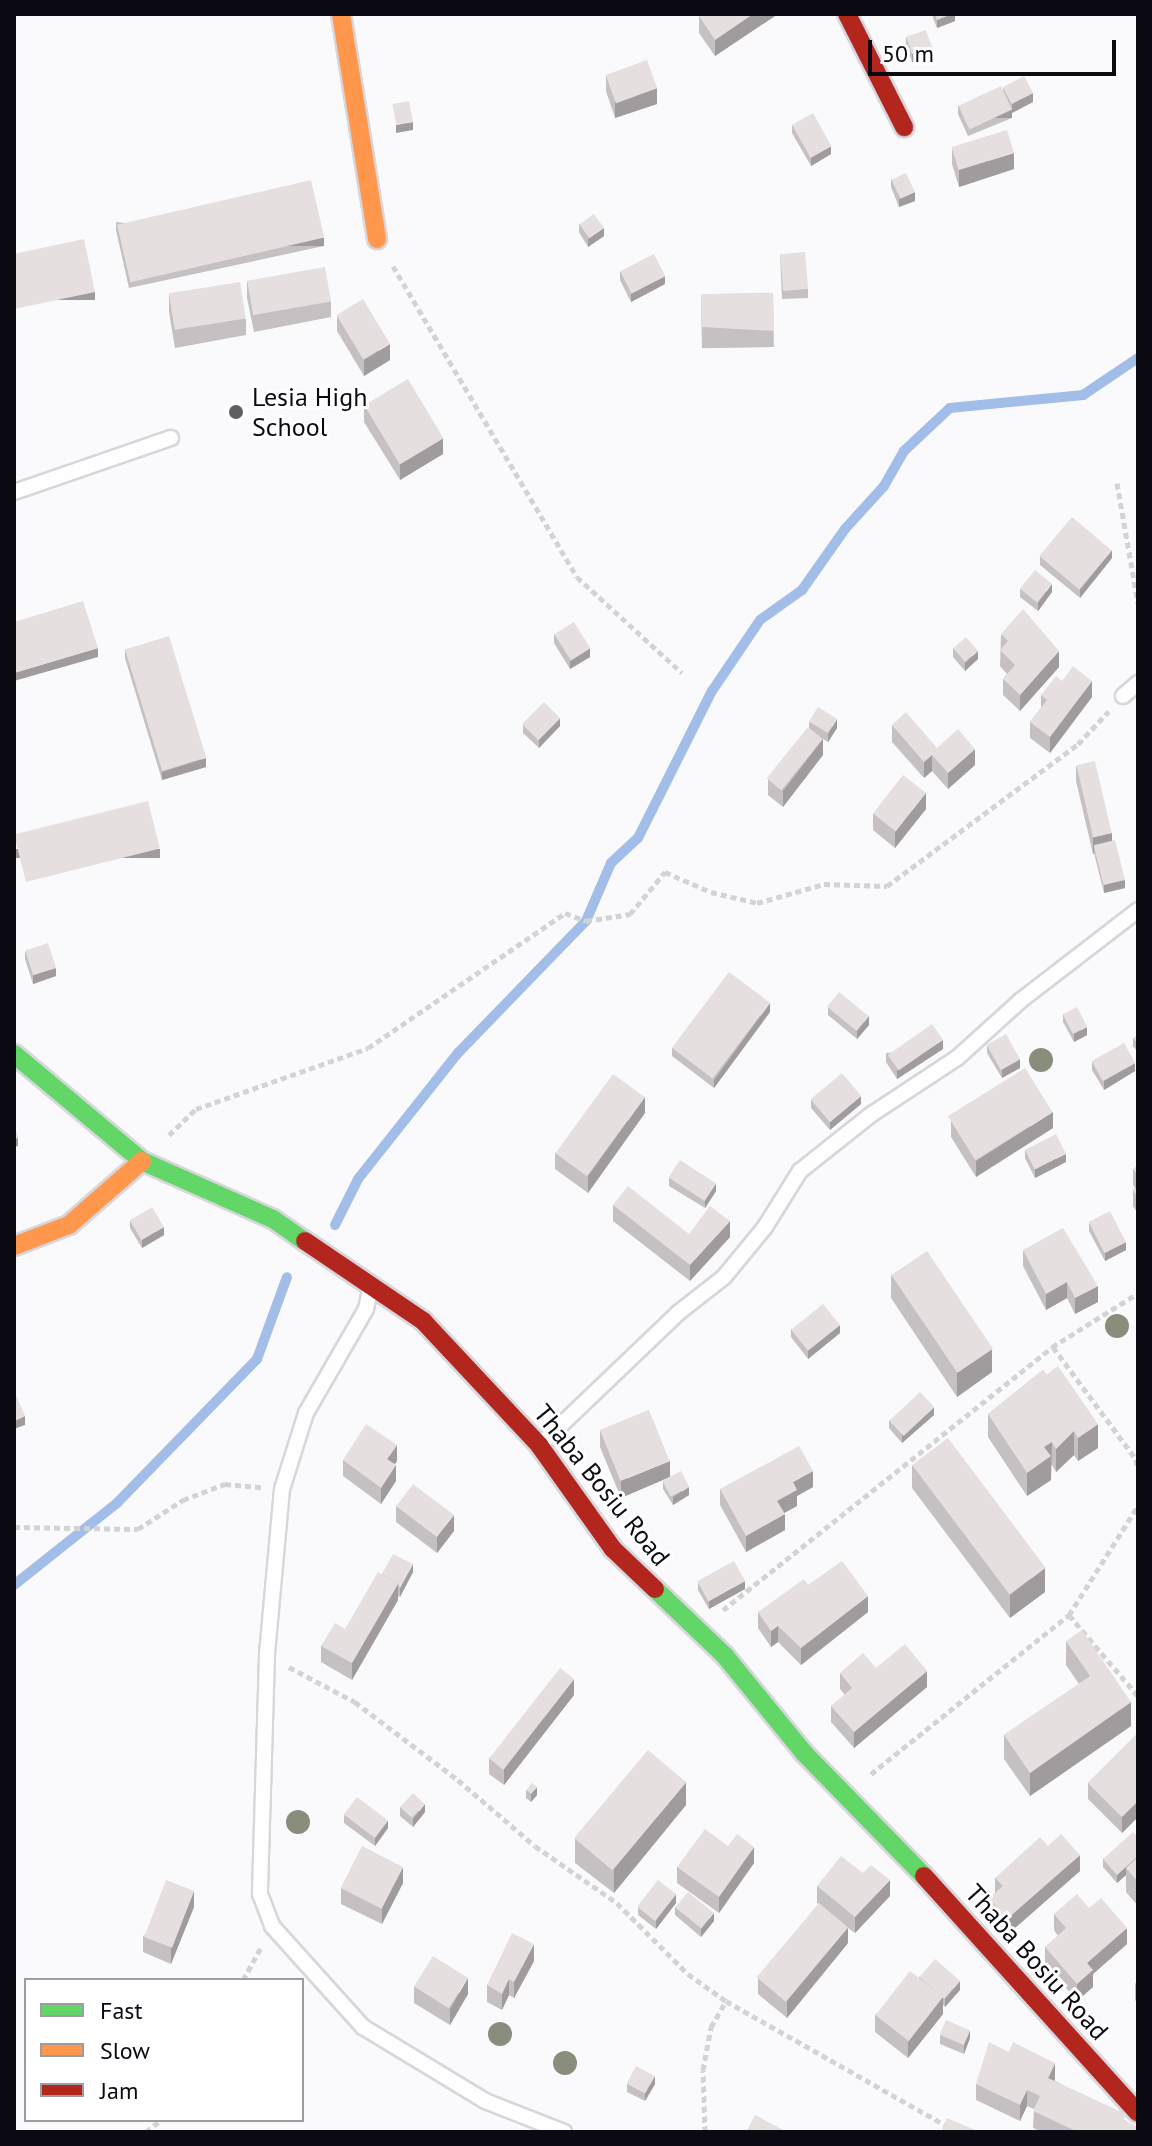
<!DOCTYPE html>
<style>
body{margin:0}
#map{position:relative;width:1152px;height:2146px;overflow:hidden;background:#fafafd;font-family:"PT Sans",sans-serif}
div>[style]{position:absolute}
.stream>*{height:10px;margin:-5px;padding:0 5px;transform-origin:5px;border-radius:5px;background:#a1bde8}
.path>*{height:5px;margin-top:-2.5px;transform-origin:0;background:repeating-linear-gradient(90deg,#d3d3d4 0 6px,transparent 0 10px)}
.roads{filter:drop-shadow(2px 0 #d6d6dc) drop-shadow(-2px 0 #d6d6dc) drop-shadow(0 2px #d6d6dc) drop-shadow(0 -2px #d6d6dc)}
.lane>*{height:14px;margin:-7px;padding:0 7px;transform-origin:7px;border-radius:7px;background:#fefeff}
.fast>*{height:18px;margin:-9px;padding:0 9px;transform-origin:9px;border-radius:9px;background:#63d668}
.slow>*{height:18px;margin:-9px;padding:0 9px;transform-origin:9px;border-radius:9px;background:#ff974d}
.jam>*{height:18px;margin:-9px;padding:0 9px;transform-origin:9px;border-radius:9px;background:#b3261e}
.trees>*{width:24px;height:24px;margin:-12px;border-radius:50%;background:#898d7c}
.wall>*{inset:0;background:#c5c0c1;transform-origin:0 0}
.shaded-wall>*{inset:0;background:#a09c9d;transform-origin:0 0}
.building>*{inset:0;background:#e5dfe0;transform-origin:0 0}
.dots>*{width:22px;height:22px;translate:-50% -50%;box-sizing:border-box;border:4px solid #fff;border-radius:50%}
span{translate:-50% -50%;white-space:nowrap;text-align:center;line-height:1.15;-webkit-text-stroke:6px #fff;paint-order:stroke}
.poi-label{font-size:26px;color:#0b0a13}
.left{translate:0 -50%;text-align:left}
.street-label{font-size:26px;color:#0b0a13}
.frame{position:absolute;inset:0;border:16px solid #0b0a13;pointer-events:none}
.legend{position:absolute;left:24px;top:1978px;width:280px;height:144px;box-sizing:border-box;background:#fff;border:2px solid #9d9da1;margin:0;padding:10px 14px;list-style:none;font-size:24px;color:#0b0a13}
.legend li{display:flex;align-items:center;gap:16px;height:40px}
.legend b{width:40px;border:2px solid #9d9da1}
.scale{position:absolute;left:868px;top:40px;width:248px;height:36px;box-sizing:border-box;border:4px solid #0b0a13;border-top:0;padding-left:10px;font-size:24px;line-height:28px;white-space:nowrap;color:#0b0a13;-webkit-text-stroke:6px #fff;paint-order:stroke}
</style>
<div id="map">
<div class="stream">
<i style="left:335px;top:1225px;width:51px;rotate:-63.4deg"></i>
<i style="left:358px;top:1179px;width:161px;rotate:-51.6deg"></i>
<i style="left:458px;top:1053px;width:184px;rotate:-45.9deg"></i>
<i style="left:586px;top:921px;width:63px;rotate:-66.7deg"></i>
<i style="left:611px;top:863px;width:37px;rotate:-43deg"></i>
<i style="left:638px;top:838px;width:165px;rotate:-63.3deg"></i>
<i style="left:712px;top:691px;width:86px;rotate:-55.9deg"></i>
<i style="left:760px;top:620px;width:52px;rotate:-35.5deg"></i>
<i style="left:802px;top:590px;width:75px;rotate:-54.8deg"></i>
<i style="left:845px;top:529px;width:58px;rotate:-47.8deg"></i>
<i style="left:884px;top:486px;width:40px;rotate:-60.3deg"></i>
<i style="left:904px;top:451px;width:63px;rotate:-43.1deg"></i>
<i style="left:950px;top:408px;width:134px;rotate:-5.6deg"></i>
<i style="left:1083px;top:395px;width:66px;rotate:-33.9deg"></i>
<i style="left:14px;top:1585px;width:132px;rotate:-38.5deg"></i>
<i style="left:117px;top:1503px;width:201px;rotate:-45.8deg"></i>
<i style="left:257px;top:1359px;width:87px;rotate:-69.9deg"></i>
</div>
<div class="path">
<i style="left:393px;top:266px;width:361px;rotate:59.4deg"></i>
<i style="left:577px;top:577px;width:142px;rotate:42.4deg"></i>
<i style="left:1117px;top:483px;width:122px;rotate:80.1deg"></i>
<i style="left:169px;top:1135px;width:37px;rotate:-44deg"></i>
<i style="left:196px;top:1109px;width:182px;rotate:-19.5deg"></i>
<i style="left:368px;top:1048px;width:239px;rotate:-34.4deg"></i>
<i style="left:565px;top:913px;width:22px;rotate:21deg"></i>
<i style="left:586px;top:921px;width:45px;rotate:-9deg"></i>
<i style="left:630px;top:914px;width:55px;rotate:-50.2deg"></i>
<i style="left:665px;top:872px;width:50px;rotate:23.5deg"></i>
<i style="left:711px;top:892px;width:47px;rotate:13.4deg"></i>
<i style="left:757px;top:903px;width:70px;rotate:-15.8deg"></i>
<i style="left:824px;top:884px;width:63px;rotate:1.8deg"></i>
<i style="left:887px;top:886px;width:238px;rotate:-36.6deg"></i>
<i style="left:1078px;top:744px;width:45px;rotate:-46.8deg"></i>
<i style="left:1053px;top:1347px;width:139px;rotate:53.5deg"></i>
<i style="left:1136px;top:1459px;width:11px;rotate:80deg"></i>
<i style="left:14px;top:1527px;width:124px;rotate:0.9deg"></i>
<i style="left:138px;top:1529px;width:54px;rotate:-32.8deg"></i>
<i style="left:183px;top:1500px;width:45px;rotate:-20.9deg"></i>
<i style="left:225px;top:1484px;width:36px;rotate:5deg"></i>
<i style="left:723px;top:1610px;width:421px;rotate:-38.6deg"></i>
<i style="left:1052px;top:1347px;width:102px;rotate:-32.1deg"></i>
<i style="left:1069px;top:1615px;width:106px;rotate:49.6deg"></i>
<i style="left:289px;top:1667px;width:75px;rotate:27.9deg"></i>
<i style="left:355px;top:1702px;width:129px;rotate:37.1deg"></i>
<i style="left:458px;top:1780px;width:101px;rotate:40.6deg"></i>
<i style="left:535px;top:1846px;width:100px;rotate:34.8deg"></i>
<i style="left:617px;top:1903px;width:100px;rotate:45deg"></i>
<i style="left:688px;top:1974px;width:47px;rotate:35.4deg"></i>
<i style="left:726px;top:2001px;width:254px;rotate:29.5deg"></i>
<i style="left:871px;top:1774px;width:254px;rotate:-38.8deg"></i>
<i style="left:1069px;top:1615px;width:129px;rotate:-57.7deg"></i>
<i style="left:243px;top:1980px;width:37px;rotate:-61deg"></i>
<i style="left:146px;top:2132px;width:19px;rotate:-39deg"></i>
<i style="left:705px;top:2132px;width:62px;rotate:-91.8deg"></i>
<i style="left:703px;top:2070px;width:44px;rotate:-79.5deg"></i>
<i style="left:711px;top:2027px;width:30px;rotate:-60deg"></i>
</div>
<div class="roads">
<div class="lane">
<i style="left:14px;top:492px;width:166px;rotate:-19deg"></i>
<i style="left:1123px;top:696px;width:20px;rotate:-41deg"></i>
<i style="left:370px;top:1289px;width:20px;rotate:101deg"></i>
<i style="left:366px;top:1309px;width:120px;rotate:120deg"></i>
<i style="left:306px;top:1413px;width:80px;rotate:107.5deg"></i>
<i style="left:282px;top:1489px;width:167px;rotate:95.2deg"></i>
<i style="left:267px;top:1655px;width:239px;rotate:91.7deg"></i>
<i style="left:260px;top:1894px;width:34px;rotate:69deg"></i>
<i style="left:272px;top:1926px;width:136px;rotate:48deg"></i>
<i style="left:363px;top:2027px;width:143px;rotate:31.2deg"></i>
<i style="left:485px;top:2101px;width:85px;rotate:21.4deg"></i>
<i style="left:540px;top:1445px;width:191px;rotate:-43.7deg"></i>
<i style="left:678px;top:1313px;width:58px;rotate:-38deg"></i>
<i style="left:724px;top:1277px;width:65px;rotate:-50.6deg"></i>
<i style="left:765px;top:1227px;width:66px;rotate:-58deg"></i>
<i style="left:800px;top:1171px;width:92px;rotate:-38.4deg"></i>
<i style="left:872px;top:1114px;width:102px;rotate:-33.4deg"></i>
<i style="left:957px;top:1058px;width:85px;rotate:-42.1deg"></i>
<i style="left:1020px;top:1001px;width:149px;rotate:-37.6deg"></i>
</div>
<div class="fast">
<i style="left:14px;top:1054px;width:167px;rotate:39.9deg"></i>
<i style="left:142px;top:1161px;width:143px;rotate:23.9deg"></i>
<i style="left:273px;top:1219px;width:39px;rotate:35deg"></i>
<i style="left:655px;top:1589px;width:97px;rotate:43.7deg"></i>
<i style="left:725px;top:1656px;width:125px;rotate:50.8deg"></i>
<i style="left:804px;top:1753px;width:172px;rotate:45.7deg"></i>
</div>
<div class="slow">
<i style="left:341px;top:14px;width:228px;rotate:80.9deg"></i>
<i style="left:14px;top:1246px;width:59px;rotate:-20.9deg"></i>
<i style="left:69px;top:1225px;width:97px;rotate:-41.2deg"></i>
</div>
<div class="jam">
<i style="left:847px;top:14px;width:127px;rotate:63.2deg"></i>
<i style="left:305px;top:1241px;width:143px;rotate:34.1deg"></i>
<i style="left:423px;top:1321px;width:170px;rotate:46.9deg"></i>
<i style="left:539px;top:1445px;width:128px;rotate:54.6deg"></i>
<i style="left:613px;top:1549px;width:58px;rotate:43.6deg"></i>
<i style="left:924px;top:1876px;width:319px;rotate:47.9deg"></i>
</div>
</div>
<div class="trees">
<i style="left:1041px;top:1060px"></i>
<i style="left:1117px;top:1326px"></i>
<i style="left:298px;top:1822px"></i>
<i style="left:500px;top:2034px"></i>
<i style="left:565px;top:2063px"></i>
</div>
<div class="wall">
<i style="clip-path:polygon(778px 14px,715px 56px,699px 33px,699px 16px)"></i>
<i style="clip-path:polygon(933px 14px,955px 14px,955px 21px,937px 28px,933px 18px)"></i>
<i style="clip-path:polygon(906px 37px,932px 55px,912px 62px,906px 45px)"></i>
<i style="clip-path:polygon(606px 75px,657px 104px,615px 118px,606px 91px)"></i>
<i style="clip-path:polygon(1003px 87px,1033px 102px,1012px 113px,1012px 112px,1012px 118px,968px 136px,958px 114px,958px 106px,1003px 92px)"></i>
<i style="clip-path:polygon(792px 125px,831px 154px,811px 166px,792px 133px)"></i>
<i style="clip-path:polygon(952px 148px,1014px 169px,959px 187px,952px 164px)"></i>
<i style="clip-path:polygon(891px 179px,915px 201px,899px 207px,891px 187px)"></i>
<i style="clip-path:polygon(116px 222px,324px 246px,129px 288px,116px 230px)"></i>
<i style="clip-path:polygon(579px 224px,604px 236px,588px 247px,579px 232px)"></i>
<i style="clip-path:polygon(780px 254px,808px 289px,808px 298px,782px 299px)"></i>
<i style="clip-path:polygon(620px 271px,665px 284px,631px 302px,620px 280px)"></i>
<i style="clip-path:polygon(247px 281px,331px 301px,331px 317px,254px 332px,247px 298px)"></i>
<i style="left:773px;top:293px;width:54px;height:72px;rotate:89deg"></i>
<i style="clip-path:polygon(169px 295px,246px 319px,246px 335px,175px 348px,169px 312px)"></i>
<i style="clip-path:polygon(337px 315px,390px 360px,364px 376px,337px 331px)"></i>
<i style="clip-path:polygon(364px 405px,443px 454px,400px 480px,364px 422px)"></i>
<i style="clip-path:polygon(1040px 557px,1112px 558px,1080px 598px,1040px 565px)"></i>
<i style="clip-path:polygon(1020px 589px,1052px 592px,1038px 611px,1020px 597px)"></i>
<i style="clip-path:polygon(554px 634px,590px 657px,570px 669px,554px 643px)"></i>
<i style="clip-path:polygon(1001px 634px,1059px 667px,1020px 711px,1003px 695px,1003px 679px,1007px 674px,1000px 666px)"></i>
<i style="clip-path:polygon(953px 648px,978px 659px,965px 671px,953px 657px)"></i>
<i style="clip-path:polygon(125px 649px,206px 767px,162px 780px,125px 658px)"></i>
<i style="clip-path:polygon(1062px 681px,1092px 697px,1050px 753px,1030px 738px,1030px 722px,1041px 708px,1041px 695px)"></i>
<i style="clip-path:polygon(809px 722px,837px 728px,828px 742px,823px 739px,823px 755px,783px 807px,768px 795px,768px 779px,809px 728px)"></i>
<i style="clip-path:polygon(523px 725px,560px 726px,539px 748px,523px 733px)"></i>
<i style="clip-path:polygon(892px 725px,937px 748px,975px 765px,948px 789px,932px 771px,924px 778px,892px 742px)"></i>
<i style="clip-path:polygon(1076px 765px,1112px 841px,1125px 888px,1104px 893px,1094px 853px,1093px 854px,1076px 781px)"></i>
<i style="clip-path:polygon(926px 809px,895px 848px,873px 830px,873px 814px)"></i>
<i style="clip-path:polygon(25px 951px,56px 976px,33px 984px,25px 959px)"></i>
<i style="clip-path:polygon(828px 1007px,869px 1025px,857px 1039px,828px 1015px)"></i>
<i style="clip-path:polygon(770px 1012px,714px 1088px,672px 1056px,672px 1048px)"></i>
<i style="clip-path:polygon(1063px 1014px,1087px 1035px,1074px 1042px,1063px 1022px)"></i>
<i style="clip-path:polygon(1138px 1035px,1138px 1052px,1133px 1046px,1133px 1038px)"></i>
<i style="clip-path:polygon(987px 1045px,1020px 1068px,1002px 1078px,987px 1053px)"></i>
<i style="clip-path:polygon(943px 1049px,897px 1079px,886px 1062px,886px 1053px)"></i>
<i style="clip-path:polygon(1092px 1062px,1135px 1071px,1104px 1090px,1092px 1070px)"></i>
<i style="clip-path:polygon(811px 1100px,861px 1104px,830px 1130px,811px 1108px)"></i>
<i style="clip-path:polygon(645px 1113px,588px 1193px,555px 1169px,555px 1153px)"></i>
<i style="clip-path:polygon(951px 1121px,1053px 1128px,976px 1177px,951px 1137px)"></i>
<i style="clip-path:polygon(1025px 1150px,1066px 1162px,1035px 1178px,1025px 1158px)"></i>
<i style="clip-path:polygon(1138px 1166px,1138px 1214px,1133px 1206px,1133px 1190px,1135px 1188px,1133px 1185px,1133px 1169px)"></i>
<i style="clip-path:polygon(669px 1178px,716px 1191px,705px 1208px,669px 1186px)"></i>
<i style="clip-path:polygon(613px 1205px,689px 1234px,730px 1237px,690px 1281px,613px 1221px)"></i>
<i style="clip-path:polygon(130px 1220px,164px 1235px,142px 1248px,130px 1228px)"></i>
<i style="clip-path:polygon(1089px 1222px,1126px 1250px,1105px 1261px,1089px 1231px)"></i>
<i style="clip-path:polygon(1023px 1250px,1098px 1302px,1075px 1314px,1067px 1298px,1046px 1310px,1023px 1266px)"></i>
<i style="clip-path:polygon(891px 1275px,992px 1372px,957px 1397px,891px 1298px)"></i>
<i style="clip-path:polygon(791px 1329px,840px 1333px,808px 1359px,791px 1337px)"></i>
<i style="clip-path:polygon(1043px 1370px,1098px 1448px,1078px 1461px,1074px 1455px,1056px 1472px,1052px 1465px,1051px 1466px,1051px 1480px,1027px 1496px,988px 1437px,988px 1414px)"></i>
<i style="clip-path:polygon(649px 1410px,621px 1498px,600px 1447px,600px 1431px)"></i>
<i style="clip-path:polygon(934px 1415px,902px 1443px,889px 1428px,889px 1420px)"></i>
<i style="clip-path:polygon(343px 1460px,397px 1461px,395px 1464px,396px 1481px,381px 1504px,343px 1476px)"></i>
<i style="clip-path:polygon(912px 1465px,1045px 1592px,1010px 1618px,912px 1488px)"></i>
<i style="clip-path:polygon(663px 1481px,689px 1495px,673px 1505px,663px 1489px)"></i>
<i style="clip-path:polygon(813px 1487px,797px 1496px,797px 1506px,784px 1513px,785px 1530px,746px 1552px,720px 1505px,720px 1489px)"></i>
<i style="clip-path:polygon(396px 1506px,454px 1531px,437px 1553px,396px 1522px)"></i>
<i style="clip-path:polygon(413px 1572px,400px 1597px,398px 1596px,398px 1600px,352px 1680px,321px 1662px,321px 1646px,345px 1629px,382px 1574px)"></i>
<i style="clip-path:polygon(698px 1582px,745px 1589px,709px 1609px,698px 1590px)"></i>
<i style="clip-path:polygon(808px 1585px,868px 1612px,801px 1665px,778px 1642px,771px 1647px,758px 1628px,758px 1612px)"></i>
<i style="clip-path:polygon(1066px 1641px,1131px 1726px,1030px 1796px,1004px 1759px,1004px 1735px,1079px 1684px,1066px 1665px)"></i>
<i style="clip-path:polygon(876px 1668px,927px 1687px,854px 1748px,831px 1722px,831px 1706px,845px 1695px,840px 1689px,840px 1673px)"></i>
<i style="clip-path:polygon(574px 1695px,504px 1785px,489px 1774px,489px 1758px)"></i>
<i style="clip-path:polygon(1138px 1733px,1138px 1817px,1122px 1833px,1088px 1799px,1088px 1783px)"></i>
<i style="clip-path:polygon(526px 1790px,537px 1795px,531px 1802px,526px 1798px)"></i>
<i style="clip-path:polygon(686px 1805px,614px 1893px,575px 1863px,575px 1839px)"></i>
<i style="clip-path:polygon(400px 1807px,425px 1812px,413px 1827px,400px 1816px)"></i>
<i style="clip-path:polygon(344px 1815px,388px 1828px,375px 1846px,344px 1823px)"></i>
<i style="clip-path:polygon(1138px 1837px,1138px 1906px,1126px 1892px,1126px 1875px,1117px 1883px,1103px 1867px,1103px 1859px)"></i>
<i style="clip-path:polygon(728px 1846px,754px 1863px,719px 1913px,677px 1883px,677px 1867px)"></i>
<i style="clip-path:polygon(1048px 1846px,1080px 1871px,1007px 1935px,989px 1915px,989px 1898px,995px 1893px,995px 1878px)"></i>
<i style="clip-path:polygon(403px 1883px,382px 1924px,341px 1904px,341px 1888px)"></i>
<i style="clip-path:polygon(817px 1886px,890px 1896px,855px 1933px,848px 1928px,848px 1943px,787px 2018px,758px 1994px,758px 1978px,819px 1904px,817px 1903px)"></i>
<i style="clip-path:polygon(676px 1903px,656px 1929px,638px 1915px,638px 1907px)"></i>
<i style="clip-path:polygon(194px 1907px,171px 1964px,143px 1952px,143px 1936px)"></i>
<i style="clip-path:polygon(675px 1907px,714px 1921px,701px 1937px,675px 1915px)"></i>
<i style="clip-path:polygon(1089px 1908px,1127px 1944px,1093px 1974px,1093px 1987px,1077px 2001px,1045px 1963px,1045px 1947px,1058px 1936px,1054px 1930px,1054px 1914px)"></i>
<i style="clip-path:polygon(534px 1961px,514px 1998px,509px 1995px,502px 2010px,487px 2002px,487px 1985px)"></i>
<i style="clip-path:polygon(919px 1977px,960px 1990px,945px 2007px,943px 2005px,943px 2014px,908px 2058px,875px 2032px,875px 2015px,919px 1979px)"></i>
<i style="clip-path:polygon(1138px 1980px,1138px 2003px,1135px 2000px,1135px 1984px)"></i>
<i style="clip-path:polygon(414px 1987px,468px 1994px,450px 2025px,414px 2003px)"></i>
<i style="clip-path:polygon(940px 2035px,970px 2038px,964px 2054px,940px 2044px)"></i>
<i style="clip-path:polygon(1055px 2079px,1054px 2080px,1126px 2121px,1138px 2132px,1043px 2132px,1033px 2128px,1034px 2109px,1027px 2106px,1020px 2121px,976px 2100px,976px 2084px)"></i>
<i style="clip-path:polygon(627px 2084px,655px 2084px,645px 2101px,627px 2092px)"></i>
</div>
<div class="shaded-wall">
<i style="clip-path:polygon(753px 14px,778px 14px,715px 56px,715px 40px)"></i>
<i style="clip-path:polygon(952px 14px,955px 14px,955px 21px,937px 28px,937px 20px)"></i>
<i style="clip-path:polygon(932px 47px,932px 55px,912px 62px,912px 54px)"></i>
<i style="clip-path:polygon(657px 88px,657px 104px,615px 118px,615px 102px)"></i>
<i style="clip-path:polygon(1033px 93px,1033px 102px,1012px 113px,1012px 104px)"></i>
<i style="left:1012px;top:110px;width:8px;height:48px;rotate:90deg"></i>
<i style="clip-path:polygon(413px 122px,413px 130px,396px 133px,396px 125px)"></i>
<i style="clip-path:polygon(831px 146px,831px 154px,811px 166px,811px 158px)"></i>
<i style="clip-path:polygon(1014px 153px,1014px 169px,959px 187px,959px 170px)"></i>
<i style="clip-path:polygon(915px 192px,915px 201px,899px 207px,899px 199px)"></i>
<i style="clip-path:polygon(604px 228px,604px 236px,588px 247px,588px 239px)"></i>
<i style="left:324px;top:238px;width:8px;height:199px;rotate:90deg"></i>
<i style="clip-path:polygon(665px 276px,665px 284px,631px 302px,631px 294px)"></i>
<i style="left:95px;top:292px;width:8px;height:83px;rotate:90deg"></i>
<i style="clip-path:polygon(390px 344px,390px 360px,364px 376px,364px 360px)"></i>
<i style="clip-path:polygon(443px 438px,443px 454px,400px 480px,400px 464px)"></i>
<i style="clip-path:polygon(1112px 550px,1112px 558px,1080px 598px,1080px 590px)"></i>
<i style="clip-path:polygon(1052px 584px,1052px 592px,1038px 611px,1038px 603px)"></i>
<i style="clip-path:polygon(98px 648px,98px 657px,14px 681px,14px 673px)"></i>
<i style="clip-path:polygon(590px 648px,590px 657px,570px 669px,570px 661px)"></i>
<i style="clip-path:polygon(978px 651px,978px 659px,965px 671px,965px 663px)"></i>
<i style="clip-path:polygon(1059px 651px,1059px 667px,1020px 711px,1020px 695px)"></i>
<i style="clip-path:polygon(1092px 681px,1092px 697px,1050px 753px,1050px 737px)"></i>
<i style="clip-path:polygon(560px 718px,560px 726px,539px 748px,539px 740px)"></i>
<i style="clip-path:polygon(837px 719px,837px 728px,828px 742px,828px 734px)"></i>
<i style="clip-path:polygon(823px 739px,823px 755px,783px 807px,783px 791px)"></i>
<i style="clip-path:polygon(975px 749px,975px 765px,948px 789px,948px 773px)"></i>
<i style="clip-path:polygon(932px 755px,932px 771px,924px 778px,924px 762px)"></i>
<i style="clip-path:polygon(206px 758px,206px 767px,162px 780px,162px 772px)"></i>
<i style="clip-path:polygon(926px 793px,926px 809px,895px 848px,895px 832px)"></i>
<i style="clip-path:polygon(1112px 833px,1112px 849px,1094px 845px,1094px 853px,1093px 854px,1093px 837px)"></i>
<i style="left:160px;top:849px;width:9px;height:151px;rotate:90deg"></i>
<i style="clip-path:polygon(1125px 880px,1125px 888px,1104px 893px,1104px 885px)"></i>
<i style="clip-path:polygon(56px 968px,56px 976px,33px 984px,33px 975px)"></i>
<i style="clip-path:polygon(770px 1003px,770px 1012px,714px 1088px,714px 1080px)"></i>
<i style="clip-path:polygon(869px 1016px,869px 1025px,857px 1039px,857px 1031px)"></i>
<i style="clip-path:polygon(1087px 1027px,1087px 1035px,1074px 1042px,1074px 1034px)"></i>
<i style="clip-path:polygon(943px 1040px,943px 1049px,897px 1079px,897px 1070px)"></i>
<i style="clip-path:polygon(1020px 1059px,1020px 1068px,1002px 1078px,1002px 1070px)"></i>
<i style="clip-path:polygon(1135px 1063px,1135px 1071px,1104px 1090px,1104px 1081px)"></i>
<i style="clip-path:polygon(861px 1096px,861px 1104px,830px 1130px,830px 1122px)"></i>
<i style="clip-path:polygon(645px 1097px,645px 1113px,588px 1193px,588px 1176px)"></i>
<i style="clip-path:polygon(1053px 1112px,1053px 1128px,976px 1177px,976px 1161px)"></i>
<i style="clip-path:polygon(18px 1138px,18px 1146px,14px 1147px,14px 1139px)"></i>
<i style="clip-path:polygon(1066px 1154px,1066px 1162px,1035px 1178px,1035px 1169px)"></i>
<i style="clip-path:polygon(716px 1183px,716px 1191px,705px 1208px,705px 1200px)"></i>
<i style="clip-path:polygon(730px 1221px,730px 1237px,690px 1281px,690px 1265px)"></i>
<i style="clip-path:polygon(164px 1227px,164px 1235px,142px 1248px,142px 1240px)"></i>
<i style="clip-path:polygon(1126px 1242px,1126px 1250px,1105px 1261px,1105px 1253px)"></i>
<i style="clip-path:polygon(1067px 1282px,1067px 1298px,1046px 1310px,1046px 1294px)"></i>
<i style="clip-path:polygon(1098px 1286px,1098px 1302px,1075px 1314px,1075px 1298px)"></i>
<i style="clip-path:polygon(840px 1325px,840px 1333px,808px 1359px,808px 1350px)"></i>
<i style="clip-path:polygon(992px 1349px,992px 1372px,957px 1397px,957px 1373px)"></i>
<i style="clip-path:polygon(934px 1407px,934px 1415px,902px 1443px,902px 1435px)"></i>
<i style="clip-path:polygon(25px 1416px,25px 1425px,14px 1429px,14px 1421px)"></i>
<i style="clip-path:polygon(1098px 1424px,1098px 1448px,1078px 1461px,1078px 1438px)"></i>
<i style="clip-path:polygon(1074px 1431px,1074px 1455px,1056px 1472px,1056px 1449px)"></i>
<i style="clip-path:polygon(1052px 1442px,1051px 1480px,1027px 1496px,1027px 1473px,1044px 1447px)"></i>
<i style="clip-path:polygon(397px 1445px,397px 1461px,387px 1475px,387px 1459px)"></i>
<i style="clip-path:polygon(670px 1461px,670px 1477px,621px 1498px,621px 1481px)"></i>
<i style="clip-path:polygon(396px 1465px,396px 1481px,381px 1504px,381px 1488px)"></i>
<i style="clip-path:polygon(813px 1471px,813px 1487px,797px 1496px,797px 1506px,777px 1517px,777px 1501px,793px 1482px)"></i>
<i style="clip-path:polygon(689px 1487px,689px 1495px,673px 1505px,673px 1497px)"></i>
<i style="clip-path:polygon(785px 1514px,785px 1530px,746px 1552px,746px 1536px)"></i>
<i style="clip-path:polygon(454px 1515px,454px 1531px,437px 1553px,437px 1537px)"></i>
<i style="clip-path:polygon(413px 1564px,413px 1572px,400px 1597px,400px 1588px)"></i>
<i style="clip-path:polygon(1045px 1568px,1045px 1592px,1010px 1618px,1010px 1595px)"></i>
<i style="clip-path:polygon(745px 1581px,745px 1589px,709px 1609px,709px 1601px)"></i>
<i style="clip-path:polygon(398px 1584px,398px 1600px,352px 1680px,352px 1663px)"></i>
<i style="clip-path:polygon(868px 1596px,868px 1612px,801px 1665px,801px 1648px)"></i>
<i style="clip-path:polygon(778px 1626px,778px 1642px,771px 1647px,771px 1631px)"></i>
<i style="clip-path:polygon(927px 1671px,927px 1687px,854px 1748px,854px 1732px)"></i>
<i style="clip-path:polygon(574px 1679px,574px 1695px,504px 1785px,504px 1769px)"></i>
<i style="clip-path:polygon(1131px 1702px,1131px 1726px,1030px 1796px,1030px 1773px)"></i>
<i style="clip-path:polygon(686px 1782px,686px 1805px,614px 1893px,614px 1869px)"></i>
<i style="clip-path:polygon(537px 1787px,537px 1795px,531px 1802px,531px 1794px)"></i>
<i style="clip-path:polygon(1138px 1801px,1138px 1817px,1122px 1833px,1122px 1817px)"></i>
<i style="clip-path:polygon(425px 1804px,425px 1812px,413px 1827px,413px 1819px)"></i>
<i style="clip-path:polygon(388px 1820px,388px 1828px,375px 1846px,375px 1838px)"></i>
<i style="clip-path:polygon(754px 1847px,754px 1863px,719px 1913px,719px 1897px)"></i>
<i style="clip-path:polygon(1080px 1855px,1080px 1871px,1007px 1935px,1007px 1919px)"></i>
<i style="clip-path:polygon(1138px 1856px,1126px 1868px,1126px 1875px,1117px 1883px,1117px 1875px)"></i>
<i style="clip-path:polygon(403px 1867px,403px 1883px,382px 1924px,382px 1908px)"></i>
<i style="clip-path:polygon(890px 1880px,890px 1896px,855px 1933px,855px 1917px)"></i>
<i style="clip-path:polygon(194px 1891px,194px 1907px,171px 1964px,171px 1948px)"></i>
<i style="clip-path:polygon(676px 1894px,676px 1903px,656px 1929px,656px 1920px)"></i>
<i style="clip-path:polygon(714px 1913px,714px 1921px,701px 1937px,701px 1929px)"></i>
<i style="clip-path:polygon(848px 1927px,848px 1943px,787px 2018px,787px 2001px)"></i>
<i style="clip-path:polygon(1127px 1928px,1127px 1944px,1093px 1974px,1093px 1987px,1077px 2001px,1077px 1984px,1087px 1963px)"></i>
<i style="clip-path:polygon(534px 1944px,534px 1961px,514px 1998px,514px 1982px)"></i>
<i style="clip-path:polygon(468px 1978px,468px 1994px,450px 2025px,450px 2009px)"></i>
<i style="clip-path:polygon(509px 1979px,509px 1995px,502px 2010px,502px 1994px)"></i>
<i style="clip-path:polygon(960px 1981px,960px 1990px,945px 2007px,945px 1999px)"></i>
<i style="clip-path:polygon(943px 1997px,943px 2014px,908px 2058px,908px 2042px)"></i>
<i style="clip-path:polygon(970px 2030px,970px 2038px,964px 2054px,964px 2045px)"></i>
<i style="clip-path:polygon(1055px 2063px,1055px 2079px,1048px 2094px,1048px 2078px)"></i>
<i style="clip-path:polygon(655px 2076px,655px 2084px,645px 2101px,645px 2093px)"></i>
<i style="clip-path:polygon(1027px 2090px,1027px 2106px,1020px 2121px,1020px 2105px)"></i>
</div>
<div class="building">
<i style="clip-path:polygon(703px 14px,753px 14px,715px 40px,699px 16px)"></i>
<i style="clip-path:polygon(935px 14px,952px 14px,937px 20px)"></i>
<i style="left:926px;top:30px;width:18px;height:21px;rotate:71deg"></i>
<i style="left:647px;top:60px;width:30px;height:44px;rotate:70deg"></i>
<i style="left:1024px;top:76px;width:19px;height:24px;rotate:62deg"></i>
<i style="left:1001px;top:86px;width:26px;height:47px;rotate:65deg"></i>
<i style="left:409px;top:101px;width:21px;height:17px;rotate:79deg"></i>
<i style="left:813px;top:113px;width:38px;height:24px;rotate:61deg"></i>
<i style="left:1007px;top:130px;width:24px;height:58px;rotate:73deg"></i>
<i style="left:906px;top:173px;width:21px;height:16px;rotate:65deg"></i>
<i style="left:311px;top:180px;width:59px;height:199px;rotate:77deg"></i>
<i style="left:594px;top:214px;width:17px;height:18px;rotate:54deg"></i>
<i style="clip-path:polygon(84px 239px,95px 292px,14px 309px,14px 254px)"></i>
<i style="left:805px;top:252px;width:37px;height:25px;rotate:85deg"></i>
<i style="left:654px;top:254px;width:25px;height:38px;rotate:63deg"></i>
<i style="left:325px;top:267px;width:35px;height:79px;rotate:80deg"></i>
<i style="left:240px;top:282px;width:37px;height:72px;rotate:81deg"></i>
<i style="clip-path:polygon(773px 293px,774px 331px,702px 327px,701px 294px)"></i>
<i style="left:363px;top:299px;width:52px;height:31px;rotate:59deg"></i>
<i style="left:408px;top:379px;width:69px;height:51px;rotate:59deg"></i>
<i style="left:1072px;top:517px;width:52px;height:51px;rotate:40deg"></i>
<i style="left:1035px;top:570px;width:22px;height:24px;rotate:39deg"></i>
<i style="clip-path:polygon(83px 601px,98px 648px,14px 673px,14px 622px)"></i>
<i style="clip-path:polygon(1023px 609px,1059px 651px,1020px 695px,1003px 679px,1015px 665px,1000px 650px,1008px 641px,1001px 634px)"></i>
<i style="left:574px;top:622px;width:31px;height:23px;rotate:58deg"></i>
<i style="left:169px;top:636px;width:127px;height:46px;rotate:73deg"></i>
<i style="left:966px;top:637px;width:18px;height:17px;rotate:49deg"></i>
<i style="clip-path:polygon(1073px 666px,1092px 681px,1050px 737px,1030px 722px,1047px 700px,1041px 695px,1056px 676px,1062px 681px)"></i>
<i style="left:544px;top:702px;width:23px;height:31px;rotate:45deg"></i>
<i style="left:818px;top:707px;width:22px;height:17px;rotate:32deg"></i>
<i style="clip-path:polygon(906px 712px,937px 748px,958px 729px,975px 749px,948px 773px,932px 755px,924px 762px,892px 725px)"></i>
<i style="left:808px;top:727px;width:19px;height:66px;rotate:39deg"></i>
<i style="left:1095px;top:761px;width:74px;height:19px;rotate:77deg"></i>
<i style="left:903px;top:775px;width:29px;height:49px;rotate:38deg"></i>
<i style="left:148px;top:801px;width:49px;height:138px;rotate:76deg"></i>
<i style="left:1115px;top:840px;width:41px;height:22px;rotate:76deg"></i>
<i style="left:48px;top:943px;width:26px;height:24px;rotate:72deg"></i>
<i style="left:729px;top:972px;width:51px;height:95px;rotate:37deg"></i>
<i style="left:839px;top:992px;width:38px;height:19px;rotate:39deg"></i>
<i style="left:1077px;top:1007px;width:22px;height:16px;rotate:63deg"></i>
<i style="left:932px;top:1024px;width:19px;height:54px;rotate:55deg"></i>
<i style="left:1006px;top:1034px;width:29px;height:22px;rotate:61deg"></i>
<i style="clip-path:polygon(1138px 1035px,1138px 1044px,1133px 1038px)"></i>
<i style="left:1124px;top:1043px;width:23px;height:37px;rotate:61deg"></i>
<i style="left:1025px;top:1068px;width:52px;height:91px;rotate:58deg"></i>
<i style="left:842px;top:1073px;width:30px;height:41px;rotate:50deg"></i>
<i style="left:613px;top:1074px;width:39px;height:98px;rotate:36deg"></i>
<i style="clip-path:polygon(14px 1122px,18px 1138px,14px 1139px)"></i>
<i style="left:1056px;top:1134px;width:22px;height:35px;rotate:63deg"></i>
<i style="left:680px;top:1160px;width:43px;height:21px;rotate:33deg"></i>
<i style="clip-path:polygon(1138px 1166px,1138px 1176px,1133px 1169px)"></i>
<i style="clip-path:polygon(628px 1186px,689px 1234px,710px 1206px,730px 1221px,690px 1265px,613px 1205px)"></i>
<i style="clip-path:polygon(1138px 1187px,1138px 1198px,1133px 1190px)"></i>
<i style="left:152px;top:1207px;width:23px;height:26px;rotate:59deg"></i>
<i style="left:1110px;top:1211px;width:35px;height:24px;rotate:63deg"></i>
<i style="clip-path:polygon(1063px 1228px,1098px 1286px,1075px 1298px,1067px 1282px,1046px 1294px,1023px 1250px)"></i>
<i style="left:927px;top:1251px;width:118px;height:43px;rotate:56deg"></i>
<i style="left:823px;top:1304px;width:27px;height:41px;rotate:51deg"></i>
<i style="clip-path:polygon(1058px 1366px,1098px 1424px,1078px 1438px,1074px 1431px,1056px 1449px,1052px 1442px,1044px 1447px,1051px 1456px,1027px 1473px,988px 1414px,1043px 1370px,1046px 1375px)"></i>
<i style="left:920px;top:1392px;width:21px;height:42px;rotate:47deg"></i>
<i style="clip-path:polygon(14px 1395px,16px 1395px,25px 1416px,14px 1421px)"></i>
<i style="left:649px;top:1410px;width:55px;height:53px;rotate:68deg"></i>
<i style="clip-path:polygon(366px 1424px,397px 1445px,387px 1459px,396px 1465px,381px 1488px,343px 1460px)"></i>
<i style="left:948px;top:1438px;width:162px;height:45px;rotate:53deg"></i>
<i style="clip-path:polygon(799px 1446px,813px 1471px,793px 1482px,797px 1490px,777px 1501px,785px 1514px,746px 1536px,720px 1489px)"></i>
<i style="left:681px;top:1471px;width:18px;height:21px;rotate:63deg"></i>
<i style="left:413px;top:1484px;width:51px;height:28px;rotate:37deg"></i>
<i style="clip-path:polygon(393px 1554px,413px 1564px,400px 1588px,398px 1584px,382px 1574px)"></i>
<i style="left:734px;top:1561px;width:23px;height:42px;rotate:61deg"></i>
<i style="clip-path:polygon(842px 1561px,868px 1596px,801px 1648px,778px 1626px,771px 1631px,758px 1612px,804px 1579px,808px 1585px)"></i>
<i style="clip-path:polygon(378px 1572px,398px 1584px,352px 1663px,321px 1646px,335px 1623px,345px 1629px)"></i>
<i style="clip-path:polygon(1082px 1630px,1131px 1702px,1030px 1773px,1004px 1735px,1090px 1676px,1066px 1641px)"></i>
<i style="clip-path:polygon(905px 1644px,927px 1671px,854px 1732px,831px 1706px,852px 1688px,840px 1673px,863px 1653px,876px 1668px)"></i>
<i style="left:560px;top:1668px;width:18px;height:115px;rotate:38deg"></i>
<i style="clip-path:polygon(1138px 1733px,1138px 1801px,1122px 1817px,1088px 1783px)"></i>
<i style="left:648px;top:1750px;width:50px;height:115px;rotate:40deg"></i>
<i style="left:532px;top:1783px;width:6px;height:9px;rotate:39deg"></i>
<i style="left:413px;top:1793px;width:16px;height:19px;rotate:43deg"></i>
<i style="left:357px;top:1797px;width:39px;height:22px;rotate:37deg"></i>
<i style="clip-path:polygon(705px 1829px,728px 1846px,737px 1834px,754px 1847px,719px 1897px,677px 1867px)"></i>
<i style="clip-path:polygon(1133px 1832px,1138px 1837px,1138px 1856px,1117px 1875px,1103px 1859px)"></i>
<i style="clip-path:polygon(1061px 1834px,1080px 1855px,1007px 1919px,989px 1898px,1003px 1886px,995px 1878px,1040px 1837px,1048px 1846px)"></i>
<i style="left:362px;top:1846px;width:46px;height:47px;rotate:27deg"></i>
<i style="clip-path:polygon(841px 1856px,863px 1873px,871px 1865px,890px 1880px,855px 1917px,817px 1886px)"></i>
<i style="clip-path:polygon(1138px 1857px,1138px 1882px,1126px 1868px)"></i>
<i style="left:166px;top:1880px;width:30px;height:61px;rotate:21deg"></i>
<i style="left:658px;top:1880px;width:23px;height:34px;rotate:38deg"></i>
<i style="left:688px;top:1892px;width:33px;height:20px;rotate:39deg"></i>
<i style="clip-path:polygon(1077px 1894px,1089px 1908px,1101px 1898px,1127px 1928px,1087px 1963px,1093px 1970px,1077px 1984px,1045px 1947px,1066px 1928px,1054px 1914px)"></i>
<i style="left:819px;top:1903px;width:38px;height:97px;rotate:40deg"></i>
<i style="clip-path:polygon(512px 1933px,534px 1944px,514px 1982px,509px 1979px,502px 1994px,487px 1985px)"></i>
<i style="left:433px;top:1956px;width:41px;height:36px;rotate:32deg"></i>
<i style="left:935px;top:1959px;width:33px;height:24px;rotate:41deg"></i>
<i style="left:910px;top:1971px;width:42px;height:56px;rotate:38deg"></i>
<i style="left:946px;top:2020px;width:26px;height:16px;rotate:23deg"></i>
<i style="clip-path:polygon(989px 2042px,1009px 2052px,1013px 2042px,1055px 2063px,1048px 2078px,1126px 2114px,1123px 2120px,1138px 2127px,1138px 2132px,1078px 2132px,1033px 2111px,1040px 2096px,1027px 2090px,1020px 2105px,976px 2084px)"></i>
<i style="left:636px;top:2066px;width:21px;height:20px;rotate:28deg"></i>
<i style="clip-path:polygon(755px 2115px,787px 2132px,746px 2132px)"></i>
<i style="clip-path:polygon(947px 2118px,980px 2132px,941px 2132px)"></i>
</div>
<div class="dots">
<i style="left:236px;top:412px;background:#5f5e65"></i>
</div>
<div class="poi-label">
<span class="left" style="left:252px;top:412px">Lesia High<br>School</span>
</div>
<div class="street-label">
<span style="left:602px;top:1485px;rotate:51deg">Thaba Bosiu Road</span>
<span style="left:1037px;top:1962px;rotate:48deg">Thaba Bosiu Road</span>
</div>
<div class="frame"></div>
<ul class="legend">
<li><b style="height:10px;background:#63d668"></b>Fast</li>
<li><b style="height:10px;background:#ff974d"></b>Slow</li>
<li><b style="height:10px;background:#b3261e"></b>Jam</li>
</ul>
<div class="scale">50 m</div>
</div>
